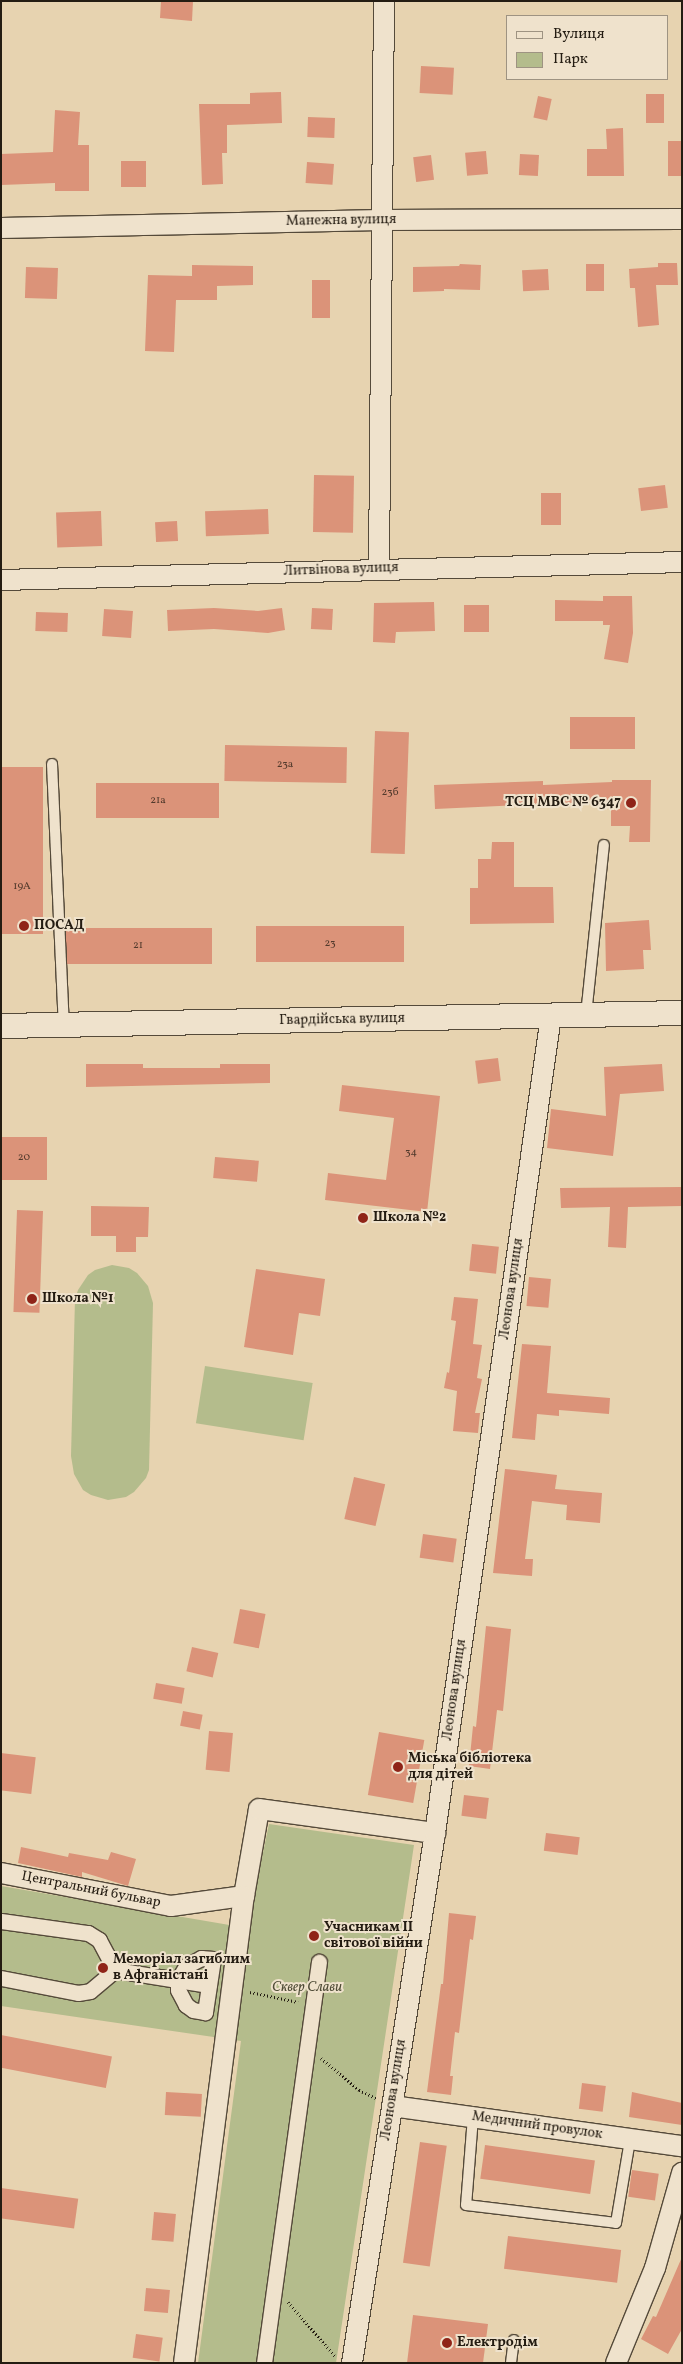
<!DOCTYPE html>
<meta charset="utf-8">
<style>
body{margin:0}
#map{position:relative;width:683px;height:2364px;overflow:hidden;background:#e7d3b0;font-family:Vollkorn,serif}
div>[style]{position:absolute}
.green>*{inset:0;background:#b4bc8c;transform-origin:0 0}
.building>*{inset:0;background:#db9379;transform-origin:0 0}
.path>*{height:3px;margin-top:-1.5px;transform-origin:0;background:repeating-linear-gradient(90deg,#241c12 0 1px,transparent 0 3.5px)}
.roads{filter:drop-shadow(1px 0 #554a3a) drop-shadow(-1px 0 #554a3a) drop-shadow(0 1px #554a3a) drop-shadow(0 -1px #554a3a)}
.service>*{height:10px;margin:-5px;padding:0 5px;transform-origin:5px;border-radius:5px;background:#efe2cc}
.pedestrian>*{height:15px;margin:-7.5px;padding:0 7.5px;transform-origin:7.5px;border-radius:7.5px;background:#efe2cc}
.minor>*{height:20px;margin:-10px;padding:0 10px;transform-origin:10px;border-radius:10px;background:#efe2cc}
.tertiary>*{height:24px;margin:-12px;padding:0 12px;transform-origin:12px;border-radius:12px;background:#efe2cc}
.dots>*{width:14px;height:14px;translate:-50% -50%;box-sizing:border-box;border:2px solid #efe2cc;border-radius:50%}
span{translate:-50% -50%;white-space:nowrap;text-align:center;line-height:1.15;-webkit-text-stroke:4px #efe2cc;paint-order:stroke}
.number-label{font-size:11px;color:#523a2c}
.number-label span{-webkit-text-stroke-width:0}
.street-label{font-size:14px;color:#241c12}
.poi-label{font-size:14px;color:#241c12;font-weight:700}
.right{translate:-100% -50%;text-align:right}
.left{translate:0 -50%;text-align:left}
.park-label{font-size:14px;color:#4f4c37;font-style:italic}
.frame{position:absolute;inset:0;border:2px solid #241c12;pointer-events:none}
.legend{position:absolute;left:506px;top:15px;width:162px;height:65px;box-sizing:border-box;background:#efe2cc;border:1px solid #9e9382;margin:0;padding:6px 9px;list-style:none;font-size:15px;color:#241c12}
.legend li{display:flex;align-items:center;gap:10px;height:25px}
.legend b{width:25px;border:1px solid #9e9382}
</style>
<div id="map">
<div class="green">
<i style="clip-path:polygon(112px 1265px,129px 1268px,137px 1273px,148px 1286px,153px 1303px,149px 1470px,146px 1478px,134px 1492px,126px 1497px,108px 1500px,91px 1495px,83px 1490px,74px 1474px,71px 1456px,75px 1299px,78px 1290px,88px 1275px,95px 1270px)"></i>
<i style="left:205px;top:1366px;width:109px;height:58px;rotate:9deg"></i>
<i style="clip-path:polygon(269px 1824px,414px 1845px,336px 2363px,198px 2363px,241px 2041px,1px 2006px,1px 1886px,247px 1928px)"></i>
</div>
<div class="building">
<i style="clip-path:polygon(161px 1px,193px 1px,192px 21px,160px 18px)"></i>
<i style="left:421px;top:66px;width:33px;height:27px;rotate:3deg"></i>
<i style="clip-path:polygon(281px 92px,282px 123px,227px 125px,227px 153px,222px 153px,223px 184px,202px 185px,199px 104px,250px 104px,250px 93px)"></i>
<i style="left:646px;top:94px;width:18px;height:29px"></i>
<i style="left:538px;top:96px;width:14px;height:22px;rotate:12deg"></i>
<i style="clip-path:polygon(55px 110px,80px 112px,78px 145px,89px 145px,89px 191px,55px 191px,55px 183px,1px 185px,1px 154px,53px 152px)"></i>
<i style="left:308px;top:117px;width:27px;height:20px;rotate:2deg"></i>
<i style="clip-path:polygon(623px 128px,624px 176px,587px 176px,587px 149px,607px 149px,606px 129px)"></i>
<i style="left:668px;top:141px;width:14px;height:35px"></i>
<i style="left:486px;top:151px;width:23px;height:21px;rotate:85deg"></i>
<i style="left:520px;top:154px;width:19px;height:21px;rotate:3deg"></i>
<i style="left:431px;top:155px;width:25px;height:18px;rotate:83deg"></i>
<i style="left:121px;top:161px;width:25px;height:26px"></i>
<i style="left:307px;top:162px;width:27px;height:21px;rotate:4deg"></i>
<i style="clip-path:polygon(658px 263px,677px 263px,678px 285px,656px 285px,659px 325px,638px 327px,635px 288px,630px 288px,629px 269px,658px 267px)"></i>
<i style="clip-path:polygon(460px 264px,481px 265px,480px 290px,444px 289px,444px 291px,413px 292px,413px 267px,459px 266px)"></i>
<i style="left:586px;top:264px;width:18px;height:27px"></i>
<i style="clip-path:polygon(192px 265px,253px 266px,253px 285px,217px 286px,217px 300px,176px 300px,174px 352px,145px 351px,148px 275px,192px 276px)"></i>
<i style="left:26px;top:267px;width:32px;height:31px;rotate:2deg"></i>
<i style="left:548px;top:269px;width:21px;height:26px;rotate:87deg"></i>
<i style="left:312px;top:280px;width:18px;height:38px"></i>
<i style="left:314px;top:475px;width:40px;height:57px;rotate:1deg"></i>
<i style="left:665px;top:485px;width:23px;height:27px;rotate:83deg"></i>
<i style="left:541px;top:493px;width:20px;height:32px"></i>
<i style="left:268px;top:509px;width:25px;height:63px;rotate:88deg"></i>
<i style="left:101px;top:511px;width:35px;height:45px;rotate:88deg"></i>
<i style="left:177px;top:521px;width:20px;height:22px;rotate:87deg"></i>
<i style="clip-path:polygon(603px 596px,632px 596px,633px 633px,628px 663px,604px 659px,610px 625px,603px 625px,603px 621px,555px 621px,555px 600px,603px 601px)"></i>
<i style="clip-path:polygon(434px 602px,435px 631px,396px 632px,395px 643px,373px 642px,374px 603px)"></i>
<i style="left:464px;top:605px;width:25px;height:27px"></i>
<i style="clip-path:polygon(214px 608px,258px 611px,282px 608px,285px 630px,268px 633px,214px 629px,168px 631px,167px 610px)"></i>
<i style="left:312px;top:608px;width:21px;height:21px;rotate:3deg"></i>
<i style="left:104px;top:609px;width:29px;height:27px;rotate:4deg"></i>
<i style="left:36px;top:612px;width:32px;height:19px;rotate:2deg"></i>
<i style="left:570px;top:717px;width:65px;height:32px"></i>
<i style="left:375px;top:731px;width:34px;height:122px;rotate:2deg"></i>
<i style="left:225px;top:745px;width:122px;height:36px;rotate:1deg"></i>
<i style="left:2px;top:767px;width:41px;height:167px"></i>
<i style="clip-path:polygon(612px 780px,651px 780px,650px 842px,629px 842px,630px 826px,611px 826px,611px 801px,435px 809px,434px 785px,543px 781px,543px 785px,612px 782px)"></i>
<i style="left:96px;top:783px;width:123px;height:35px"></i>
<i style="clip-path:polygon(492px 842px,514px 842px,514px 887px,553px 887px,554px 923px,470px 924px,470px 888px,478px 888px,478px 859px,491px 859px)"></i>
<i style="clip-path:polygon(649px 920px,651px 950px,643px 950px,644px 969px,606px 971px,605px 923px)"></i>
<i style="left:256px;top:926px;width:148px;height:36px"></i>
<i style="left:66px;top:928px;width:146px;height:36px"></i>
<i style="left:498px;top:1058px;width:23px;height:23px;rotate:83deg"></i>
<i style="clip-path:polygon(86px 1064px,143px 1064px,143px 1068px,220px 1068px,220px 1064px,270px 1064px,270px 1083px,86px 1087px)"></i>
<i style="clip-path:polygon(662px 1064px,664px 1091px,620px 1094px,613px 1156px,547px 1148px,551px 1109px,606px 1116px,604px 1067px)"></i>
<i style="clip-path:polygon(342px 1085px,440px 1096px,427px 1212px,325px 1200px,328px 1173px,386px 1180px,394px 1118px,339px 1111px)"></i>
<i style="left:1px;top:1137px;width:46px;height:43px"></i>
<i style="left:215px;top:1157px;width:44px;height:21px;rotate:5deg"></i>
<i style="clip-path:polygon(682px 1187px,682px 1206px,628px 1207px,626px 1248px,608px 1247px,610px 1207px,561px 1208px,560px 1188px)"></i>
<i style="clip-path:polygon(91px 1206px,149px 1207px,148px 1237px,136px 1237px,136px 1252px,116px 1252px,116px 1236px,91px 1236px)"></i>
<i style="left:17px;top:1210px;width:26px;height:102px;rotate:2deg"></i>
<i style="left:472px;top:1244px;width:27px;height:27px;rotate:6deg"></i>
<i style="clip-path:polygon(256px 1269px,325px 1279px,320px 1316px,299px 1313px,293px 1355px,244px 1347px)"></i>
<i style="left:529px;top:1277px;width:22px;height:29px;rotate:5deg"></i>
<i style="clip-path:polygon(454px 1297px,478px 1299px,473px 1344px,482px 1345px,477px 1378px,482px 1379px,475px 1413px,480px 1413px,478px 1433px,453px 1431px,457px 1391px,444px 1388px,447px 1372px,449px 1373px,456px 1321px,451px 1320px)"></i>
<i style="clip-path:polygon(522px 1344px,551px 1346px,547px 1393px,610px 1398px,609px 1414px,559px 1410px,559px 1416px,537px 1414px,535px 1440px,512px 1438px)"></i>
<i style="clip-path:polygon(505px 1469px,557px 1475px,555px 1489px,602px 1493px,600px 1523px,566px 1520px,567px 1505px,532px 1501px,525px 1559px,533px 1559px,532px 1576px,493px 1573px)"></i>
<i style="left:354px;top:1477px;width:32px;height:43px;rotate:13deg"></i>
<i style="left:423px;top:1534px;width:34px;height:24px;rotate:8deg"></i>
<i style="left:240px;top:1609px;width:26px;height:35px;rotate:11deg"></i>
<i style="clip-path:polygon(486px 1626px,511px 1629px,503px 1711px,497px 1710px,490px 1769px,469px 1766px,473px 1726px,476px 1727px)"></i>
<i style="left:192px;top:1647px;width:27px;height:25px;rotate:13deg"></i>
<i style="left:156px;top:1683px;width:29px;height:16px;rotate:10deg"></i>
<i style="left:183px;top:1711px;width:20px;height:15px;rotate:11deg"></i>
<i style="left:209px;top:1731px;width:24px;height:39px;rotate:5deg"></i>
<i style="left:379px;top:1732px;width:46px;height:64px;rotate:10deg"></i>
<i style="left:1px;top:1753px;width:35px;height:37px;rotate:7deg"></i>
<i style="left:464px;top:1795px;width:25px;height:21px;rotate:7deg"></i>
<i style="left:546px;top:1833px;width:34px;height:18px;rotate:7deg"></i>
<i style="clip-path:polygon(21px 1847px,68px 1857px,69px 1853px,108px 1860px,111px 1852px,136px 1859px,128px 1886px,82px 1872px,82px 1877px,18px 1863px)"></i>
<i style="clip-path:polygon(449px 1913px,476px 1916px,473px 1940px,470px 1939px,459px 2033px,455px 2032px,450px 2076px,453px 2076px,451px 2095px,427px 2092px,441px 1984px,443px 1984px)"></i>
<i style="left:1px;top:2035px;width:113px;height:32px;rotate:11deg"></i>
<i style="left:582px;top:2083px;width:24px;height:26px;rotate:7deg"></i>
<i style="left:166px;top:2092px;width:36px;height:23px;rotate:3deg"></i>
<i style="clip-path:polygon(632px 2092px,682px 2103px,682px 2125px,629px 2117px)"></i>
<i style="left:420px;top:2142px;width:27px;height:122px;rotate:8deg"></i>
<i style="left:485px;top:2145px;width:111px;height:34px;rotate:8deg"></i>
<i style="left:632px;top:2170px;width:27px;height:27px;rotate:8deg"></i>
<i style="left:1px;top:2188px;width:78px;height:30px;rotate:8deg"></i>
<i style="left:154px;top:2212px;width:22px;height:28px;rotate:5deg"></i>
<i style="left:508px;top:2236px;width:114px;height:33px;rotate:7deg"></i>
<i style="clip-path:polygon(682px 2257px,682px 2329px,668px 2354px,641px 2339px,653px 2316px,656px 2317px)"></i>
<i style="left:146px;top:2288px;width:24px;height:23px;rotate:5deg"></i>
<i style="clip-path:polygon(413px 2315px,488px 2324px,483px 2363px,407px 2363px)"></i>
<i style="left:136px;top:2334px;width:27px;height:24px;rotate:8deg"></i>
</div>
<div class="path">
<i style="left:250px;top:1992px;width:49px;rotate:11.8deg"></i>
<i style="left:321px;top:2058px;width:50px;rotate:40.1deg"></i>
<i style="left:359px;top:2090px;width:19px;rotate:25deg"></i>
<i style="left:288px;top:2302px;width:72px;rotate:49deg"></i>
</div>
<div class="roads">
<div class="service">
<i style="left:52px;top:764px;width:261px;rotate:87.4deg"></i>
<i style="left:586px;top:1015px;width:171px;rotate:-84deg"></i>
<i style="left:473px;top:2117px;width:88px;rotate:94.5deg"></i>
<i style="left:466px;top:2205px;width:151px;rotate:6.8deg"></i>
<i style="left:616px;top:2223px;width:84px;rotate:-80.4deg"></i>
<i style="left:511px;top:2363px;width:23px;rotate:-83deg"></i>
</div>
<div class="pedestrian">
<i style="left:1px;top:1921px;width:88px;rotate:7.9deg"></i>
<i style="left:88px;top:1933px;width:13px;rotate:32deg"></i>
<i style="left:99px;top:1940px;width:34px;rotate:62deg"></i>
<i style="left:201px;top:1958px;width:12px;rotate:5deg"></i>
<i style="left:213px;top:1959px;width:54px;rotate:98.6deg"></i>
<i style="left:205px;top:2012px;width:12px;rotate:-171deg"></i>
<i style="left:193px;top:2010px;width:9px;rotate:-144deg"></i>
<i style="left:186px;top:2005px;width:17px;rotate:-118deg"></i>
<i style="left:178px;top:1990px;width:10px;rotate:-90deg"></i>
<i style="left:178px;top:1980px;width:16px;rotate:-60deg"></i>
<i style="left:186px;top:1966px;width:17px;rotate:-28deg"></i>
<i style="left:1px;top:1978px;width:78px;rotate:11deg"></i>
<i style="left:78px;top:1993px;width:12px;rotate:-9deg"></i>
<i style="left:90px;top:1991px;width:33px;rotate:-40deg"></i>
<i style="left:115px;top:1970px;width:95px;rotate:9.1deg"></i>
<i style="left:264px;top:2363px;width:405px;rotate:-82.2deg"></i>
</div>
<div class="minor">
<i style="left:1px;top:228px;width:380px;rotate:-1.2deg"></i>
<i style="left:381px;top:220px;width:301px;rotate:-0.2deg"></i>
<i style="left:379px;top:569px;width:568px;rotate:-89.5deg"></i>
<i style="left:1px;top:580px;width:681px;rotate:-1.51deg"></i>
<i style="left:1px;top:1873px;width:173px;rotate:11deg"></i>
<i style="left:171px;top:1906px;width:74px;rotate:-7.8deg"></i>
<i style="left:244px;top:1896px;width:88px;rotate:-80.2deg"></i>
<i style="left:259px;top:1809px;width:178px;rotate:7.8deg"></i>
<i style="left:392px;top:2106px;width:293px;rotate:7.9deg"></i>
<i style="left:184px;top:2363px;width:471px;rotate:-82.7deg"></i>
<i style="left:352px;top:2363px;width:536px;rotate:-81.1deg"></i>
<i style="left:435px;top:1833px;width:825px;rotate:-81.92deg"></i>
<i style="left:616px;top:2363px;width:103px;rotate:-67.7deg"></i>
<i style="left:655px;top:2268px;width:99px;rotate:-74.1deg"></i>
</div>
<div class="tertiary">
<i style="left:1px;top:1026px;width:681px;rotate:-1.09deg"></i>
</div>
</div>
<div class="dots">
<i style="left:631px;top:803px;background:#8f2418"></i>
<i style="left:24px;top:926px;background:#8f2418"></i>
<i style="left:363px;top:1218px;background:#8f2418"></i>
<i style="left:32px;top:1299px;background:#8f2418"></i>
<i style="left:398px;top:1767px;background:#8f2418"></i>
<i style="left:314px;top:1936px;background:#8f2418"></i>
<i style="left:103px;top:1968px;background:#8f2418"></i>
<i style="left:447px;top:2343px;background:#8f2418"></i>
</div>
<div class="number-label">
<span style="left:285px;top:765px">23а</span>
<span style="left:390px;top:793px">23б</span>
<span style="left:158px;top:801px">21а</span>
<span style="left:22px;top:887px">19А</span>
<span style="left:330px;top:944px">23</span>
<span style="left:138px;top:946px">21</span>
<span style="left:411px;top:1153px">34</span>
<span style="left:24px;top:1158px">20</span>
</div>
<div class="street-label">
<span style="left:341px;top:221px;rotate:-1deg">Манежна вулиця</span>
<span style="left:341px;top:570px;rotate:-2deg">Литвінова вулиця</span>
<span style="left:342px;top:1020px;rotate:-1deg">Гвардійська вулиця</span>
<span style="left:512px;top:1289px;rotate:-82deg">Леонова вулиця</span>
<span style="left:455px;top:1690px;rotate:-82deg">Леонова вулиця</span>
<span style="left:91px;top:1890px;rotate:11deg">Центральний бульвар</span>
<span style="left:394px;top:2090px;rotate:-81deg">Леонова вулиця</span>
<span style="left:537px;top:2126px;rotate:8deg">Медичний провулок</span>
</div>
<div class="poi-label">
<span class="right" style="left:621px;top:803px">ТСЦ МВС № 6347</span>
<span class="left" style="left:34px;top:926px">ПОСАД</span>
<span class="left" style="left:373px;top:1218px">Школа №2</span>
<span class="left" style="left:42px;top:1299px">Школа №1</span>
<span class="left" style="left:408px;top:1767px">Міська бібліотека<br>для дітей</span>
<span class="left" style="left:324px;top:1936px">Учасникам II<br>світової війни</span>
<span class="left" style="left:113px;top:1968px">Меморіал загиблим<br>в Афганістані</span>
<span class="left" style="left:457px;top:2343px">Електродім</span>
</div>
<div class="park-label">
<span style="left:307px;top:1988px">Сквер Слави</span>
</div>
<div class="frame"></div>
<ul class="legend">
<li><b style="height:6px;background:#efe2cc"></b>Вулиця</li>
<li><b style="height:14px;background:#b4bc8c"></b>Парк</li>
</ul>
</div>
